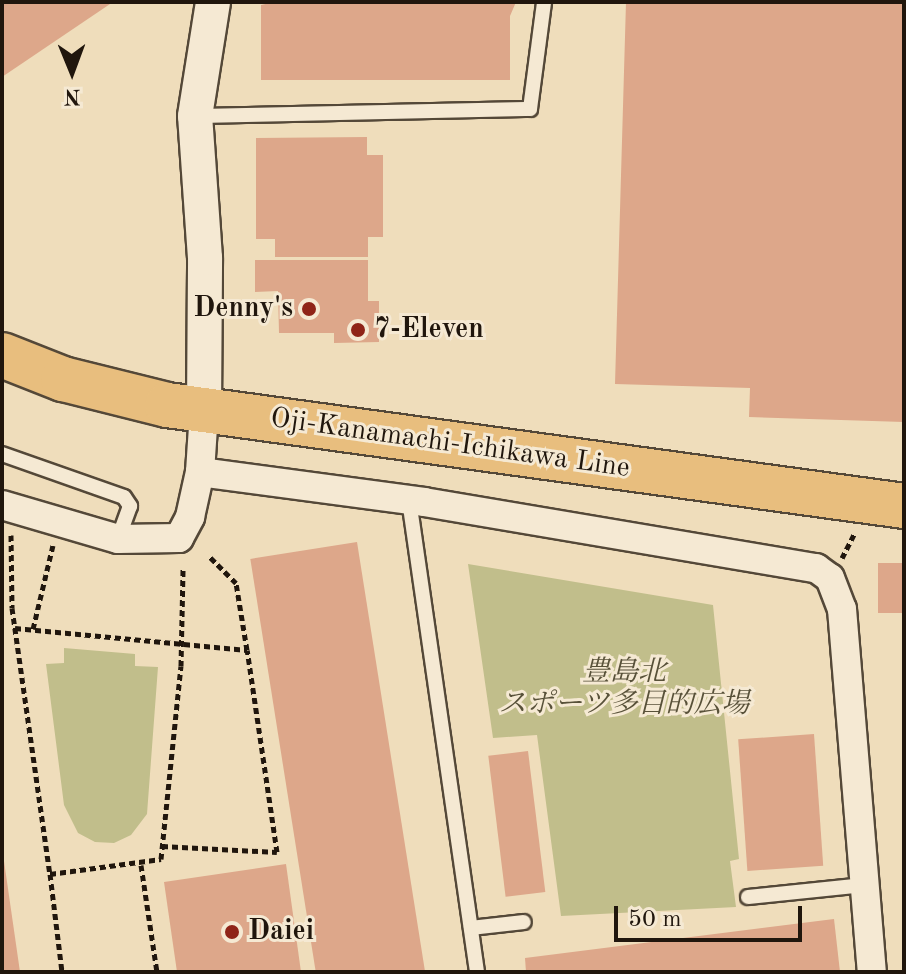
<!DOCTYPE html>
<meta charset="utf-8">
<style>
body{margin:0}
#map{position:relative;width:906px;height:974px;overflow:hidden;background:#efddbb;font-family:"Old Standard TT","Noto Serif JP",serif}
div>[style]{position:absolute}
.green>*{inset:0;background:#c1be8b}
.building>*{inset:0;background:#dda78a;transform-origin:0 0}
.path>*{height:5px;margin-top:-2.5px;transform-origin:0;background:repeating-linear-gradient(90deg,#20160d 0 6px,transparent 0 10px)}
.roads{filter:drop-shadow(2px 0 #544838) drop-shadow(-2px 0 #544838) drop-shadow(0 2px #544838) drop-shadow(0 -2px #544838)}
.service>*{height:14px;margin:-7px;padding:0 7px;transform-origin:7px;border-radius:7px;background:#f5e9d3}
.minor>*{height:28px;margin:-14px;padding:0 14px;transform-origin:14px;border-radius:14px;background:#f5e9d3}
.tertiary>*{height:34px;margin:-17px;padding:0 17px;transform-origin:17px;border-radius:17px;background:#f5e9d3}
.primary>*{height:44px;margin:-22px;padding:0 22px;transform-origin:22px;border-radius:22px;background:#e8be7e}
.dots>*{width:22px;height:22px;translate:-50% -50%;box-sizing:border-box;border:4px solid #f5e9d3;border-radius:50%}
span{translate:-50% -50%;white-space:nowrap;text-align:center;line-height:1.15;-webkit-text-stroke:6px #f5e9d3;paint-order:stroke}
.poi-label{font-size:28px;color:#20160d;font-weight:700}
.right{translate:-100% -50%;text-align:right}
.left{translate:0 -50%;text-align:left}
.street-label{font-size:28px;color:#20160d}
.park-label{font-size:28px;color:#585139;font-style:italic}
.frame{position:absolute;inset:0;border:4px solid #20160d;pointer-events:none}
.north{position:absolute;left:32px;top:32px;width:80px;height:80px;-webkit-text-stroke:6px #f5e9d3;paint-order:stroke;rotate:179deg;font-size:22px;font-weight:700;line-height:32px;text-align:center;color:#20160d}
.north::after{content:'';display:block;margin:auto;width:28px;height:36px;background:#20160d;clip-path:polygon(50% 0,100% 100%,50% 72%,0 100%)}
.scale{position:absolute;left:614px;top:906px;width:188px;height:36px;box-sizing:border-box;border:4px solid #20160d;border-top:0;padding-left:10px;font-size:24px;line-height:28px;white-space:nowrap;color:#20160d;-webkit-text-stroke:6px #f5e9d3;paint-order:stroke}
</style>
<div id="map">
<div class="green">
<i style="clip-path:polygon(468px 564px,713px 605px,739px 859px,730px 861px,736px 907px,561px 916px,537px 735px,493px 738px)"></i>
<i style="clip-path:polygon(64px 648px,135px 654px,135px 666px,158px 667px,147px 814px,131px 835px,114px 843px,95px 842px,78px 833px,64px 805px,46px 664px,64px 663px)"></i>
</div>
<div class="building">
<i style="clip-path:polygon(2px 2px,113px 2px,2px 77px)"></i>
<i style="clip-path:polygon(274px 2px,516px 2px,510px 16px,510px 80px,261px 80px,261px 5px)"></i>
<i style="clip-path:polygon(626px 2px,904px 2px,904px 422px,749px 417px,750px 388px,615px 384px)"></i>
<i style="clip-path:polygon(367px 137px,367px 155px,383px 155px,383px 237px,368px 237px,368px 257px,275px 257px,275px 239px,256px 239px,256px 138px)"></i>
<i style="clip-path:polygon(255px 260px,368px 260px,368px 301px,379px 301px,379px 342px,334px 343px,334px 333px,279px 333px,278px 291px,255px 292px)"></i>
<i style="left:357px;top:542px;width:435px;height:108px;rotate:81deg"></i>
<i style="left:878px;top:563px;width:26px;height:50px"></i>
<i style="left:814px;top:734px;width:132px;height:76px;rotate:86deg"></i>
<i style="left:528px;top:751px;width:142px;height:40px;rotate:83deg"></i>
<i style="clip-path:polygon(2px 861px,4px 861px,20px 972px,2px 972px)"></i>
<i style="clip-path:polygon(286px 864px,301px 972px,177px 972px,164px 882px)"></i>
<i style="clip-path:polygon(834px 919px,840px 972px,526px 972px,525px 958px)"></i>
</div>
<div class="path">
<i style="left:11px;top:535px;width:73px;rotate:89.2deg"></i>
<i style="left:12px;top:608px;width:269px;rotate:81.9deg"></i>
<i style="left:50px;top:874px;width:112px;rotate:-7.7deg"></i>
<i style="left:161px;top:859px;width:194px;rotate:-84.1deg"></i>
<i style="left:181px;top:666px;width:98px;rotate:-88.8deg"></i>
<i style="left:842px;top:558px;width:29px;rotate:-63deg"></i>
<i style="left:15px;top:628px;width:233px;rotate:5.4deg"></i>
<i style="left:247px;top:650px;width:68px;rotate:-99.3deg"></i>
<i style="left:236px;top:583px;width:40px;rotate:-135deg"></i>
<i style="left:33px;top:629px;width:86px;rotate:-76.6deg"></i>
<i style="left:162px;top:846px;width:115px;rotate:3deg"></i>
<i style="left:277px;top:852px;width:204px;rotate:-98.4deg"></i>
<i style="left:141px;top:865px;width:108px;rotate:81.5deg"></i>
<i style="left:50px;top:874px;width:99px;rotate:83deg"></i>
</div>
<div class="roads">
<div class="service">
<i style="left:195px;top:116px;width:335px;rotate:-1.2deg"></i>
<i style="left:530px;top:109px;width:108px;rotate:-82.5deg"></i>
<i style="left:2px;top:454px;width:129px;rotate:19.4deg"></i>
<i style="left:124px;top:497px;width:11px;rotate:56deg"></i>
<i style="left:130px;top:506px;width:35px;rotate:110deg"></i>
<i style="left:409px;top:500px;width:477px;rotate:81.8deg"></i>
<i style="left:748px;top:897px;width:117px;rotate:-5.9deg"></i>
<i style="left:471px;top:928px;width:53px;rotate:-6.5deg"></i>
</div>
<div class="minor">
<i style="left:200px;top:472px;width:226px;rotate:7.6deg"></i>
<i style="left:424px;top:502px;width:398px;rotate:9.6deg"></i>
<i style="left:816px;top:568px;width:17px;rotate:36deg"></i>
<i style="left:830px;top:578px;width:33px;rotate:69deg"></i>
<i style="left:842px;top:609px;width:364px;rotate:85.3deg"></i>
<i style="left:2px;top:505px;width:121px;rotate:16.3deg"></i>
<i style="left:118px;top:539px;width:61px;rotate:-0.9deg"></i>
<i style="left:179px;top:538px;width:24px;rotate:-62deg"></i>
<i style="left:190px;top:517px;width:46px;rotate:-77.5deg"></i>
<i style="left:200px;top:472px;width:61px;rotate:-86.2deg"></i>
</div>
<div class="tertiary">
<i style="left:204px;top:411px;width:153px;rotate:-89.6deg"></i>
<i style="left:205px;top:258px;width:142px;rotate:-94deg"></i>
<i style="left:195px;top:116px;width:115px;rotate:-81deg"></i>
</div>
<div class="primary">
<i style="left:2px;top:355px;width:66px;rotate:21.5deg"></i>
<i style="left:63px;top:379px;width:107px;rotate:14deg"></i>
<i style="left:167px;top:405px;width:744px;rotate:7.8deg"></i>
</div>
</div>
<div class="dots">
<i style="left:309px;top:309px;background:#8f2418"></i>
<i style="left:358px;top:330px;background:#8f2418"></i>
<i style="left:232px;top:932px;background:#8f2418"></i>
</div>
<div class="poi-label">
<span class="right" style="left:293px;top:309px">Denny's</span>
<span class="left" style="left:374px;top:330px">7-Eleven</span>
<span class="left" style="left:248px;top:932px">Daiei</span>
</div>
<div class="street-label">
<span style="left:450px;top:444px;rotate:8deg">Oji-Kanamachi-Ichikawa Line</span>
</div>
<div class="park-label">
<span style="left:624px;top:689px">豊島北<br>スポーツ多目的広場</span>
</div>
<div class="frame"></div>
<div class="north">N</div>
<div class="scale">50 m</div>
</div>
